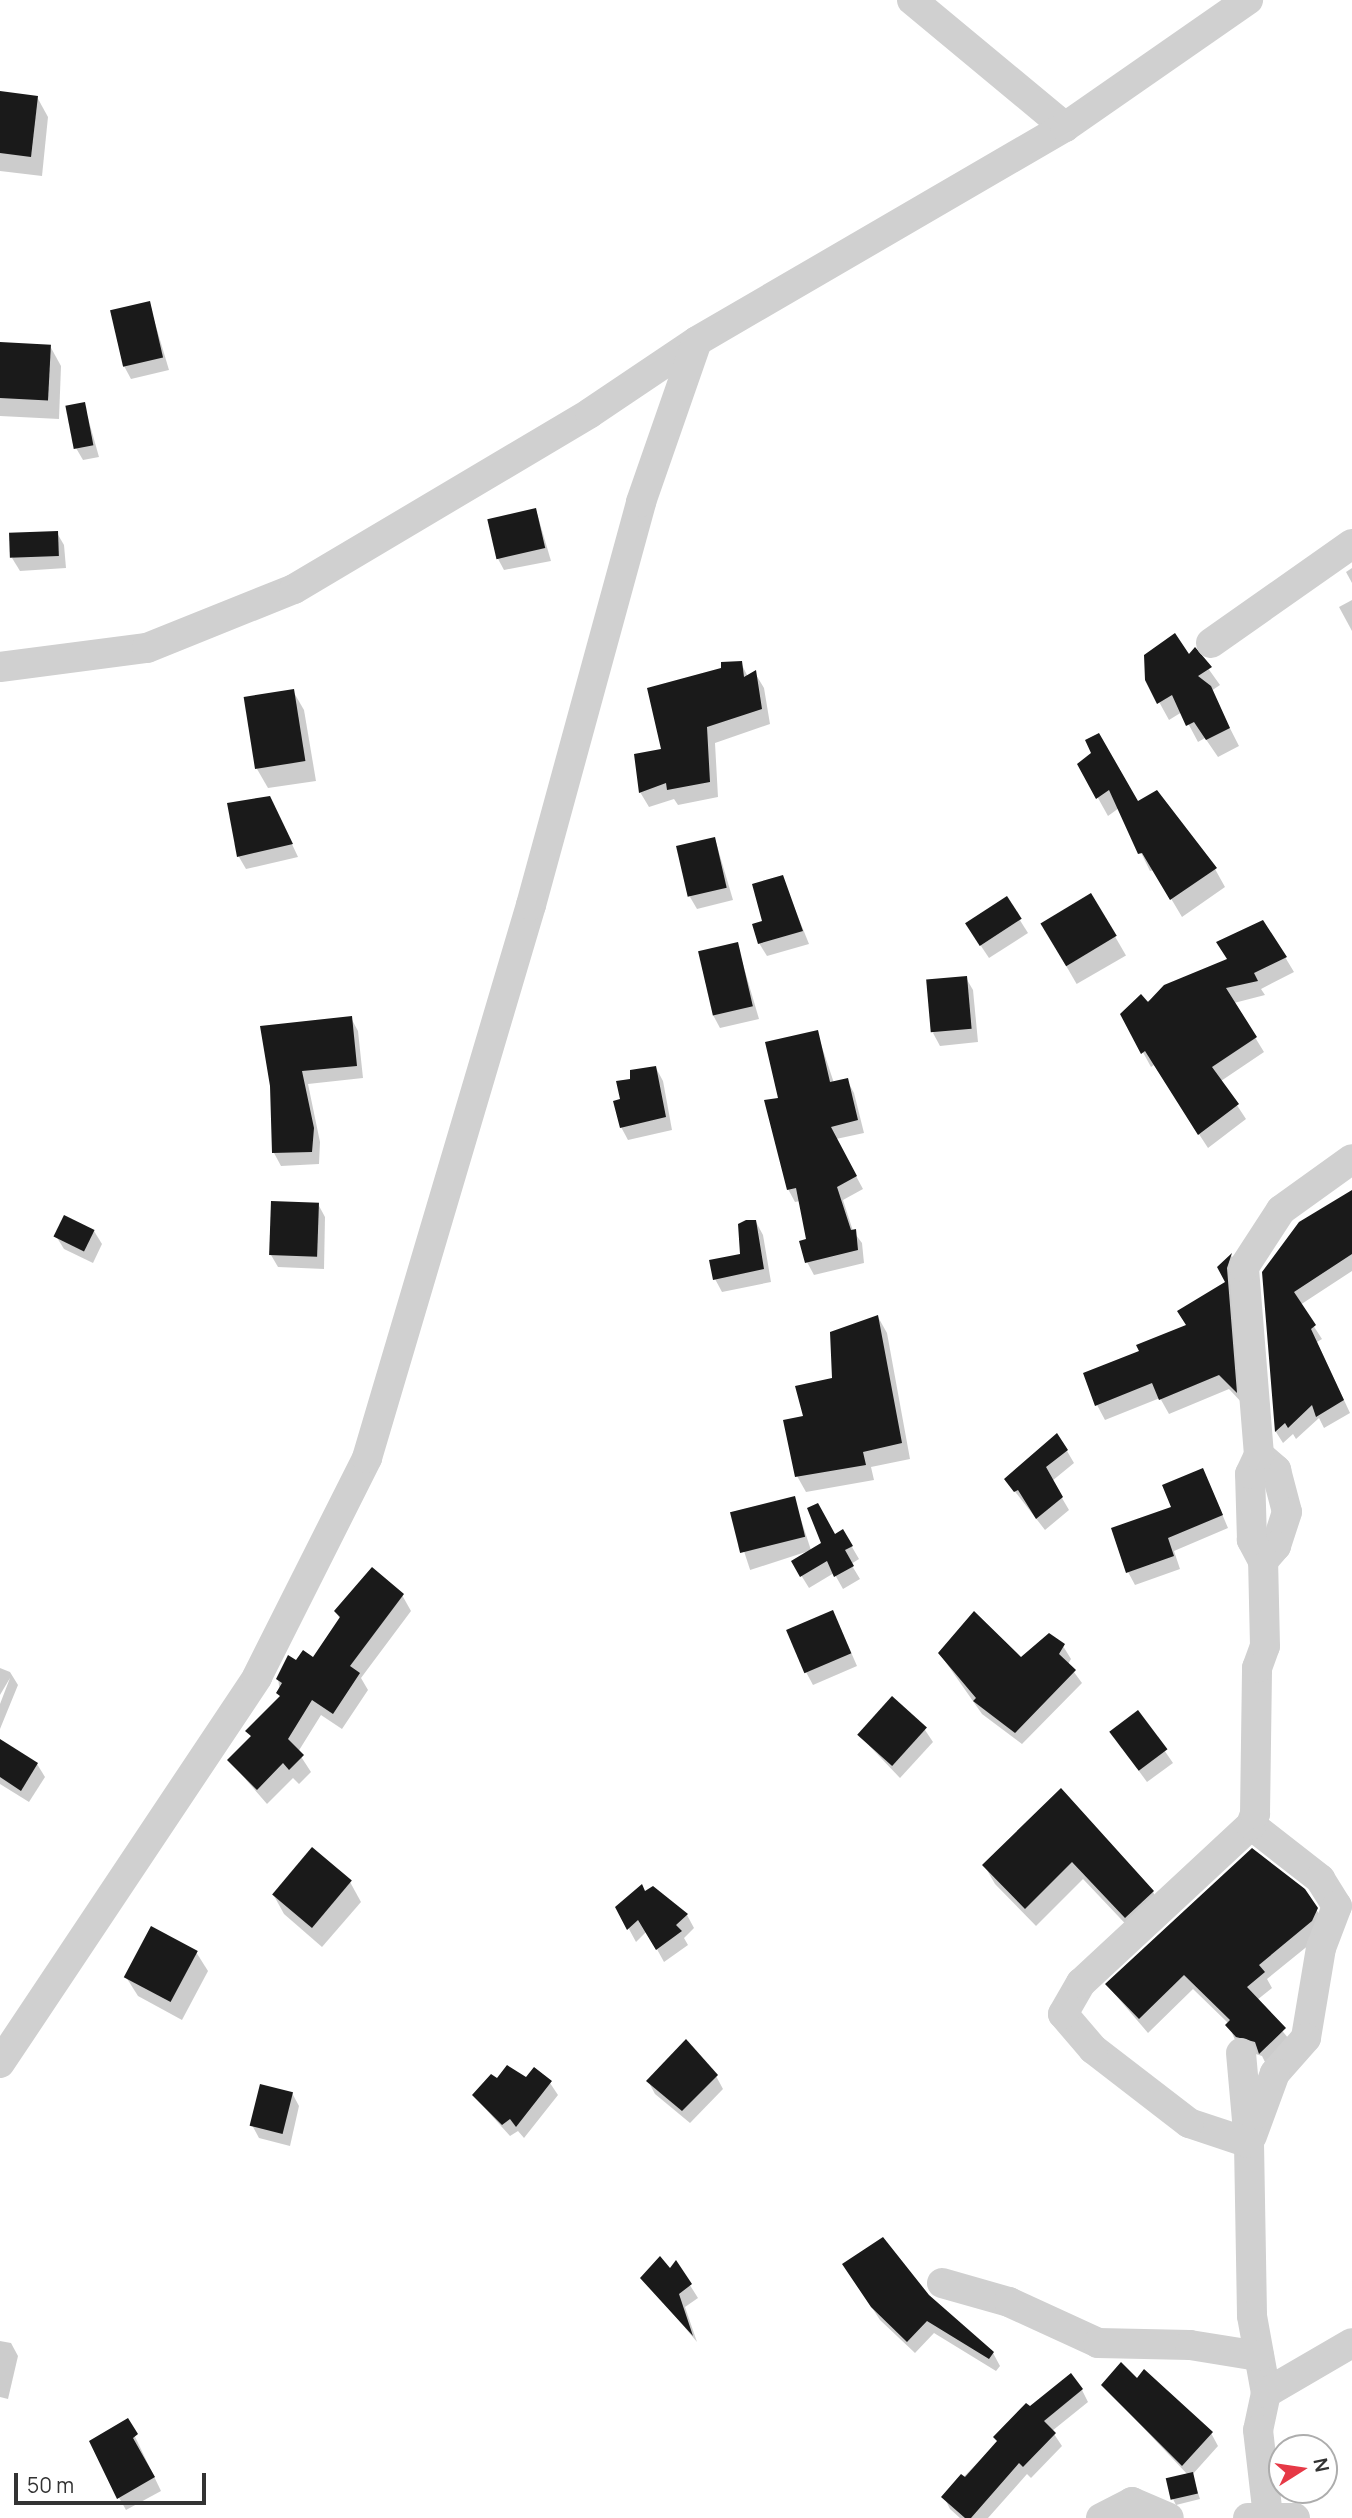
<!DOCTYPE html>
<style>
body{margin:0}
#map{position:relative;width:1352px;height:2518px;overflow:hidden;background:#fff;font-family:Manrope,sans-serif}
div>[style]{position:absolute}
.shadow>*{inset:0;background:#0003;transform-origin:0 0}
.building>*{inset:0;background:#1a1a1a;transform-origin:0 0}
.minor>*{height:30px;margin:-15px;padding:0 15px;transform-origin:15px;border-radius:15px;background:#d0d0d0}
span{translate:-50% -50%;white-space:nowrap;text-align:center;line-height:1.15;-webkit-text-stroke:7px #fff;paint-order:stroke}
.north{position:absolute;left:1268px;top:2434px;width:70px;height:70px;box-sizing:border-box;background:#fff;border:2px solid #adadad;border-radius:50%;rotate:78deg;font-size:19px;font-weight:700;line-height:28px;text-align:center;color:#333}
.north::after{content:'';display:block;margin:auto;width:24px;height:32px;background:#e63946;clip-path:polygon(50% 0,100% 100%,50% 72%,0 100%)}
.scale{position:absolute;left:14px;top:2473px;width:192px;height:32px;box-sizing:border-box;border:4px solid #333;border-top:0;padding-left:9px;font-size:21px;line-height:24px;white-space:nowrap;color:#333;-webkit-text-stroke:5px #fff;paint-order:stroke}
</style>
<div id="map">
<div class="shadow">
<i style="clip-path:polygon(0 93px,37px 97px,48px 117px,42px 176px,0 171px)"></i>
<i style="clip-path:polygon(149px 303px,169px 370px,131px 379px,124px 366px)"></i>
<i style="clip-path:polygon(0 344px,50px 346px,61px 366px,59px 419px,0 416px)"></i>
<i style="clip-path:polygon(84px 404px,99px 457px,83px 460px,76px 448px)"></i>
<i style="clip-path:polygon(536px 510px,551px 561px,504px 570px,497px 557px)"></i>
<i style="clip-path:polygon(57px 533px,64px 545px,66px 568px,20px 571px,12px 558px)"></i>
<i style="clip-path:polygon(1352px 568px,1352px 583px,1346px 572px)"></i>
<i style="clip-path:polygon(1352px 600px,1352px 631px,1339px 607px)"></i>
<i style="clip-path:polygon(1195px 650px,1220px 685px,1211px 691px,1239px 746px,1218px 757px,1205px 738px,1198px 742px,1182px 712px,1169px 720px,1147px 680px)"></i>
<i style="clip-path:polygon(741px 663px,748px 677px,755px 673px,764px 688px,770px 724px,715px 743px,718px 797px,678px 805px,674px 799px,649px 807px,640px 792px,663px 751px)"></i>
<i style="clip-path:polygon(293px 691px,304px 710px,316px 781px,268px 788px,257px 769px)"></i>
<i style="clip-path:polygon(1079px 764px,1137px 804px,1215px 869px,1225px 887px,1182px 917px,1154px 870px,1150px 871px,1119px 808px,1108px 816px)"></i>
<i style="clip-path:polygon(229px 804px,276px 810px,298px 857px,246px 869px,239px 857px)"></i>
<i style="clip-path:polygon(715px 839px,733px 900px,697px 909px,690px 897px)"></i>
<i style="clip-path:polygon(782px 877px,809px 944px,767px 956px,759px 943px)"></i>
<i style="left:1091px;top:895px;width:70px;height:57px;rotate:60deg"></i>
<i style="clip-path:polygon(1006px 898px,1028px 933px,989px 958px,975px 937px)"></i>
<i style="clip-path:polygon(737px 944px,759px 1019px,720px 1028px,713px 1015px)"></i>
<i style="clip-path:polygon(1285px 957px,1294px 972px,1261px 989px,1265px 995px,1234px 1003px,1264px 1052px,1221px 1081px,1246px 1119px,1208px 1148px,1154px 1065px,1151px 1067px,1122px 1014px,1229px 961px)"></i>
<i style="clip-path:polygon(966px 978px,973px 990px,978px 1042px,940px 1046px,933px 1033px)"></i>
<i style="clip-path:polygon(351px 1018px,358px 1031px,363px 1078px,308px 1084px,320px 1142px,319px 1164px,281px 1166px,274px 1153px,275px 1106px,262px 1028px)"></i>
<i style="clip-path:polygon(817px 1032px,834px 1083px,847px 1080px,854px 1093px,864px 1133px,836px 1139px,863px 1189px,843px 1200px,853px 1231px,862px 1243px,864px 1263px,814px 1275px,807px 1262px,808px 1241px,800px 1201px,795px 1202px,788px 1189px,780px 1099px)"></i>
<i style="clip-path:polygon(656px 1068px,663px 1081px,672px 1130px,628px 1140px,621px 1127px,623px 1101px,632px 1081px)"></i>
<i style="clip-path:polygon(1352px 1191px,1352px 1271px,1300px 1305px,1322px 1339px,1317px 1342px,1350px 1413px,1324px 1428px,1319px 1418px,1296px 1439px,1293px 1434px,1283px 1443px,1276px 1432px,1264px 1272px)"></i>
<i style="clip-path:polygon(318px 1204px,325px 1217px,324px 1269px,278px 1267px,271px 1255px)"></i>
<i style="clip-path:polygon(756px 1222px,763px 1235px,771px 1282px,722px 1292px,715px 1279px,742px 1255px)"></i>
<i style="clip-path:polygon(94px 1231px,102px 1244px,93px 1263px,64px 1249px,56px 1236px)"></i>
<i style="clip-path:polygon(1232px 1256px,1239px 1270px,1244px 1405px,1229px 1389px,1169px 1414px,1160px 1398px,1105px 1420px,1097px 1405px,1141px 1352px,1187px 1326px,1227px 1283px,1220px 1268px)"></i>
<i style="clip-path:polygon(878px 1317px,887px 1333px,910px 1459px,871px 1467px,874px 1480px,806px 1492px,797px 1476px,805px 1417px)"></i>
<i style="clip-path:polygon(1067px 1451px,1074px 1463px,1052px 1481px,1069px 1510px,1045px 1530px,1006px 1480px)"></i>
<i style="clip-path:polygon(1209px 1483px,1228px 1528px,1174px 1551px,1180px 1569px,1135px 1585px,1128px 1572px,1174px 1508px)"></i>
<i style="left:794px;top:1498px;width:55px;height:64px;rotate:72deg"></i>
<i style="clip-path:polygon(835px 1536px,852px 1547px,859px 1559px,851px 1564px,860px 1579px,843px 1589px,834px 1573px,809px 1588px,793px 1562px)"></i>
<i style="clip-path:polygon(402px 1595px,411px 1611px,361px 1678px,368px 1690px,342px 1729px,321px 1715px,298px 1752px,311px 1772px,299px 1784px,293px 1778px,267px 1804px,229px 1760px,252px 1738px,248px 1731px,281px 1698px,278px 1679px,296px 1663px,313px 1659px,340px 1619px,336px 1612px)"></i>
<i style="clip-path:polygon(839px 1625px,857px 1666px,813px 1685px,806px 1672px)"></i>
<i style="clip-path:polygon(1063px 1646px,1071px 1659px,1068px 1664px,1082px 1683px,1022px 1744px,982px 1714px,940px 1654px,1021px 1659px)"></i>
<i style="clip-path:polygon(0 1668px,10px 1672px,18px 1685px,0 1729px,0 1704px,10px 1678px,0 1695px)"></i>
<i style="clip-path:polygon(1138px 1712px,1173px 1763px,1147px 1782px,1119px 1744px)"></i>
<i style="clip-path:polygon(925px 1730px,933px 1742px,900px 1778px,859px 1735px)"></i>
<i style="clip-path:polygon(0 1741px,37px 1764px,45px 1777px,29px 1802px,0 1784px)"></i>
<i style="clip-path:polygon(1061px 1790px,1153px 1892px,1163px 1910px,1136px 1935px,1083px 1879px,1036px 1926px,995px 1884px,984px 1865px)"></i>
<i style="clip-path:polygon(350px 1882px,361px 1902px,322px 1947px,284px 1914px,273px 1894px)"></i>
<i style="clip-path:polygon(645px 1893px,687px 1915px,694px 1928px,684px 1938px,688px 1945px,664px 1962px,647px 1931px,636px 1942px,617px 1907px)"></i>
<i style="clip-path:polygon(1316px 1909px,1325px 1924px,1320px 1936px,1267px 1979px,1272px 1988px,1257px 2000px,1293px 2044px,1268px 2068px,1262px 2056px,1246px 2051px,1235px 2040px,1228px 2023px,1193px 1989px,1148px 2033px,1107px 1985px)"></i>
<i style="clip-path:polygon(196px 1952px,208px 1971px,182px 2020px,138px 1996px,126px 1977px)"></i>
<i style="clip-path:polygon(716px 2076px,723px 2089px,690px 2123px,655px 2094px,648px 2081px)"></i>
<i style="clip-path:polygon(526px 2080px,550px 2083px,558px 2095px,524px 2138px,518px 2131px,510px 2136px,474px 2096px,497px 2081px)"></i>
<i style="clip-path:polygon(292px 2093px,299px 2106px,290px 2146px,259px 2138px,252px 2125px)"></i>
<i style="clip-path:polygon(676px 2263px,698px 2298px,685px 2307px,697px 2342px,643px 2278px,670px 2271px)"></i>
<i style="clip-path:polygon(852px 2277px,928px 2296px,993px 2353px,1000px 2366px,996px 2371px,934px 2333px,915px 2353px,880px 2320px)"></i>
<i style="clip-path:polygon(0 2341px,11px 2343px,18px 2356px,8px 2399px,0 2397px)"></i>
<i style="clip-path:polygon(1137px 2381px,1211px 2433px,1218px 2446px,1192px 2475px,1200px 2499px,1176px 2505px,1173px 2499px,1188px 2475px,1103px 2385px)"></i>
<i style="clip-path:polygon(1082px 2390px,1088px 2402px,1052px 2431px,1062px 2446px,1031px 2478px,1027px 2474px,988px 2518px,960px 2518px,950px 2509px,944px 2497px,1030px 2409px)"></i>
<i style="clip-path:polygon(127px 2420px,161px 2491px,126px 2510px,105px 2473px)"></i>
</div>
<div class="building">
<i style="clip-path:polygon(0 91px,38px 96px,31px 157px,0 153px)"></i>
<i style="left:150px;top:301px;width:58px;height:41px;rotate:77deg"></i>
<i style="left:0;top:342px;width:51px;height:56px;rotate:3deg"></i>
<i style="left:85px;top:402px;width:44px;height:20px;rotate:79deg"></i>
<i style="left:536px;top:508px;width:41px;height:50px;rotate:77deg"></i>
<i style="left:58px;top:531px;width:25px;height:49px;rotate:88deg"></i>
<i style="clip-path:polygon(1175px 633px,1189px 654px,1195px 647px,1212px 667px,1198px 676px,1211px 686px,1230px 728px,1206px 740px,1194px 722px,1186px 726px,1172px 695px,1157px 704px,1145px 680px,1144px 655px)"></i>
<i style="clip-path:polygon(742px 661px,744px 677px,756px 670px,762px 709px,707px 727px,710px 782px,667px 790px,666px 783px,639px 793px,634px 754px,661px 749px,647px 688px,721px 668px,721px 662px)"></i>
<i style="left:294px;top:689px;width:73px;height:51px;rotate:81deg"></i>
<i style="clip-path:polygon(1099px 733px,1138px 801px,1157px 790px,1217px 868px,1170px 900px,1142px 853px,1138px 854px,1109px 790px,1096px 799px,1077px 764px,1091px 753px,1085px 740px)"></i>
<i style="clip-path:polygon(270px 796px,293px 844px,237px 857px,227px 803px)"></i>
<i style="left:715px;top:837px;width:52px;height:40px;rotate:77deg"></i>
<i style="clip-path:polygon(783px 875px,803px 931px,758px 944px,752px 924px,762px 921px,752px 884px)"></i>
<i style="left:1091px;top:893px;width:50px;height:59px;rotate:59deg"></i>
<i style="left:1007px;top:896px;width:27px;height:50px;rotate:57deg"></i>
<i style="clip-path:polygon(1263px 920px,1287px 957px,1254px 973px,1258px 981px,1226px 988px,1257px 1037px,1212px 1067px,1239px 1104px,1198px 1135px,1145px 1051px,1141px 1054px,1120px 1014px,1141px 994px,1148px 1002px,1164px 985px,1227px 959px,1216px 942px)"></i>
<i style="left:738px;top:942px;width:66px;height:41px;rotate:77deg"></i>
<i style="left:967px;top:976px;width:53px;height:41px;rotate:85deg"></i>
<i style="clip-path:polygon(352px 1016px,357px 1066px,302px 1071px,314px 1128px,312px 1152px,272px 1153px,270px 1086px,260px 1026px)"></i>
<i style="clip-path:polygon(818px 1030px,830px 1082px,848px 1078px,858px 1120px,831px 1127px,857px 1176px,837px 1187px,851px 1230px,856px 1229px,858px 1250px,805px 1263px,799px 1241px,806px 1239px,796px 1188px,787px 1190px,764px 1100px,778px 1098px,765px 1042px)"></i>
<i style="clip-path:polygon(656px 1066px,666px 1117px,620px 1128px,613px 1101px,620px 1099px,616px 1081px,630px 1079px,630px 1070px)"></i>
<i style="clip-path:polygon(1352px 1190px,1352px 1254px,1294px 1292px,1316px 1325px,1311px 1329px,1344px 1400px,1316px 1417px,1312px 1405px,1288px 1428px,1285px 1423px,1275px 1432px,1262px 1272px,1299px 1222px)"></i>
<i style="left:271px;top:1201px;width:48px;height:54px;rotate:2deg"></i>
<i style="left:64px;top:1215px;width:34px;height:24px;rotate:26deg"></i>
<i style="clip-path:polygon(746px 1220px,756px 1220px,764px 1269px,713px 1280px,709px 1260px,740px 1254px,738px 1224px)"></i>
<i style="clip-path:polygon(1232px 1253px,1227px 1268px,1237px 1393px,1219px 1375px,1159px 1400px,1152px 1383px,1095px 1406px,1083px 1373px,1139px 1351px,1136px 1345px,1186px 1325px,1177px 1311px,1225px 1282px,1217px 1267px)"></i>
<i style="clip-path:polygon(878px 1315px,902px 1443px,863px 1452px,866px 1465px,795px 1477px,783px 1420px,803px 1416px,795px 1386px,832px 1378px,830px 1332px)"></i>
<i style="clip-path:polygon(1057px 1433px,1068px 1450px,1046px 1467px,1063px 1497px,1036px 1519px,1018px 1490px,1014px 1492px,1004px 1479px)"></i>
<i style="clip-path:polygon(1203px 1468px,1223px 1515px,1168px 1538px,1174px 1556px,1126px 1573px,1111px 1528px,1171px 1507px,1162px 1485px)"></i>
<i style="left:795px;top:1496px;width:42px;height:67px;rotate:76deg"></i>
<i style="clip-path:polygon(818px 1503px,835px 1534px,843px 1529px,853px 1546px,845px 1550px,854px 1566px,834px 1577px,827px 1561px,800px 1577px,791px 1561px,821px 1543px,807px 1508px)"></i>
<i style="clip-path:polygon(372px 1567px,404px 1594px,350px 1666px,360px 1673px,333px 1714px,312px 1700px,288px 1739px,304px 1755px,289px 1770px,283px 1763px,257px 1790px,227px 1760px,251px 1736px,245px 1731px,280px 1696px,276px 1693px,282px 1683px,276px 1679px,288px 1655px,296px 1660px,303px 1650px,313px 1657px,340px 1617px,334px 1611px)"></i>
<i style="left:833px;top:1610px;width:47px;height:51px;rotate:67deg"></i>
<i style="clip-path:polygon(974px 1611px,1021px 1657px,1049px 1633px,1065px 1644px,1059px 1654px,1076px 1670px,1015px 1733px,973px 1701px,976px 1698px,938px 1653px)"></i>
<i style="left:892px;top:1696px;width:47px;height:52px;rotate:42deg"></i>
<i style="left:1138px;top:1710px;width:49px;height:36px;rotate:53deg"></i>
<i style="clip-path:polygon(0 1739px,38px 1763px,21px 1791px,0 1777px)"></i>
<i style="clip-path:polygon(1061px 1788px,1154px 1891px,1125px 1918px,1072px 1862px,1025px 1909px,982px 1865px)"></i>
<i style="left:312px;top:1847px;width:52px;height:62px;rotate:40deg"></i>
<i style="clip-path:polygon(1252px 1848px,1305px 1889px,1318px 1908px,1312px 1921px,1259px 1965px,1265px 1972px,1247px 1987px,1286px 2028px,1259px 2054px,1255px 2042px,1236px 2037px,1225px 2025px,1230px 2020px,1184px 1975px,1139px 2019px,1105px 1984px)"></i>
<i style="clip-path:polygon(642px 1884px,645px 1891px,653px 1886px,688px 1914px,676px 1925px,682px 1931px,656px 1950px,638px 1920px,627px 1930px,615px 1907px)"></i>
<i style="left:151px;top:1926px;width:53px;height:58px;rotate:28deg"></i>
<i style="clip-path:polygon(686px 2039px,718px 2075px,682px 2111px,646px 2081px)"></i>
<i style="clip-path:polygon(507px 2065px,526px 2077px,534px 2067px,552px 2081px,516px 2127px,510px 2119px,502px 2125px,472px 2095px,491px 2074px,497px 2078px)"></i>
<i style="left:260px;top:2084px;width:34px;height:43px;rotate:14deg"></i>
<i style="clip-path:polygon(883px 2237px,929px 2295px,994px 2352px,989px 2359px,927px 2321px,907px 2342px,871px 2307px,842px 2264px)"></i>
<i style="clip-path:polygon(660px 2256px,670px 2268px,676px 2260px,692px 2284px,679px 2294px,693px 2336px,640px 2278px)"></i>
<i style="clip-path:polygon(1121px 2362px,1137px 2378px,1144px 2369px,1213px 2432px,1182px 2466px,1101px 2385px)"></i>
<i style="clip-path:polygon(1071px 2373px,1083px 2389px,1044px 2421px,1056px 2433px,1023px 2467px,1019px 2463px,971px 2518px,965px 2518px,941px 2497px,961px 2474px,965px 2477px,997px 2441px,993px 2437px,1026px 2403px,1030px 2406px)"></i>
<i style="clip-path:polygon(128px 2418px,138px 2434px,133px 2438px,155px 2477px,117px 2499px,89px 2441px)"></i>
<i style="left:1193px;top:2472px;width:22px;height:28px;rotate:77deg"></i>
</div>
<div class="minor">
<i style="left:912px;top:0;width:199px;rotate:39.7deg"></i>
<i style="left:1211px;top:643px;width:172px;rotate:-35.1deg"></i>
<i style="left:0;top:667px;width:148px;rotate:-7.4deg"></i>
<i style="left:147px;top:648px;width:158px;rotate:-21.9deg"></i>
<i style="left:294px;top:589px;width:344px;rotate:-30.7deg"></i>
<i style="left:590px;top:413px;width:129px;rotate:-33.9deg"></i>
<i style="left:697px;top:341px;width:426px;rotate:-30.2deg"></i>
<i style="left:1065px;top:127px;width:223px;rotate:-34.8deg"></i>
<i style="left:1259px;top:1455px;width:23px;rotate:41deg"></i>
<i style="left:1276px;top:1470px;width:43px;rotate:75.3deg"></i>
<i style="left:1287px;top:1512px;width:36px;rotate:108deg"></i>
<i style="left:1276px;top:1546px;width:20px;rotate:131deg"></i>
<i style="left:1251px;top:1825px;width:88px;rotate:38deg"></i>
<i style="left:1320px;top:1879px;width:32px;rotate:58deg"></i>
<i style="left:1337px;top:1906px;width:45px;rotate:110.9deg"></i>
<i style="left:1321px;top:1948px;width:91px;rotate:99.5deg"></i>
<i style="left:1306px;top:2038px;width:47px;rotate:131.5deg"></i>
<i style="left:1275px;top:2073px;width:67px;rotate:110.1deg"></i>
<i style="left:1241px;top:2053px;width:90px;rotate:84.9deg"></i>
<i style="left:1249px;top:2143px;width:173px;rotate:89deg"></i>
<i style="left:1252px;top:2316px;width:78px;rotate:79.7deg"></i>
<i style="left:1266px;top:2393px;width:38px;rotate:102deg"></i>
<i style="left:1258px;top:2430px;width:88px;rotate:83.4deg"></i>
<i style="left:0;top:2063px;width:464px;rotate:-56.3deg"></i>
<i style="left:257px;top:1677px;width:245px;rotate:-63.3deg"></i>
<i style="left:367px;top:1458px;width:577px;rotate:-73.48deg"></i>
<i style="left:531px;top:905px;width:418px;rotate:-74.7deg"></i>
<i style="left:641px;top:502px;width:170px;rotate:-70.8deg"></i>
<i style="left:1249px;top:2143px;width:63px;rotate:-161.6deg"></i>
<i style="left:1189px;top:2123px;width:121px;rotate:-142.4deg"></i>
<i style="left:1093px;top:2049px;width:46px;rotate:-130.6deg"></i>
<i style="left:1063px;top:2014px;width:36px;rotate:-60deg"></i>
<i style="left:1081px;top:1983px;width:232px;rotate:-42.9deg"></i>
<i style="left:1251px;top:1825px;width:12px;rotate:-70deg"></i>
<i style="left:1255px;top:1814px;width:146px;rotate:-89.2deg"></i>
<i style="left:1257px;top:1668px;width:23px;rotate:-70deg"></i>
<i style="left:1265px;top:1646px;width:85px;rotate:-91.3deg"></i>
<i style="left:1263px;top:1561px;width:24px;rotate:-118deg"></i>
<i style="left:1252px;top:1540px;width:66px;rotate:-91.7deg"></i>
<i style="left:1250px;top:1474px;width:21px;rotate:-65deg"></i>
<i style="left:1259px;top:1455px;width:189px;rotate:-94.6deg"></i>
<i style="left:1244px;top:1267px;width:68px;rotate:-57deg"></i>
<i style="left:1281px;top:1210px;width:87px;rotate:-35.7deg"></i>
<i style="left:942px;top:2283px;width:70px;rotate:15.8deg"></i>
<i style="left:1009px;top:2302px;width:98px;rotate:24.7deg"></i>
<i style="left:1098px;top:2343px;width:92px;rotate:1.2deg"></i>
<i style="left:1190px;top:2345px;width:70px;rotate:9.1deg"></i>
<i style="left:1266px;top:2393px;width:99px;rotate:-30.2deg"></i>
<i style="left:1101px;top:2518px;width:35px;rotate:-27deg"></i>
<i style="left:1132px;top:2502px;width:40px;rotate:23.4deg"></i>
<i style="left:1248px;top:2518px;width:47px"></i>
</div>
<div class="north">N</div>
<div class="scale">50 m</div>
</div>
